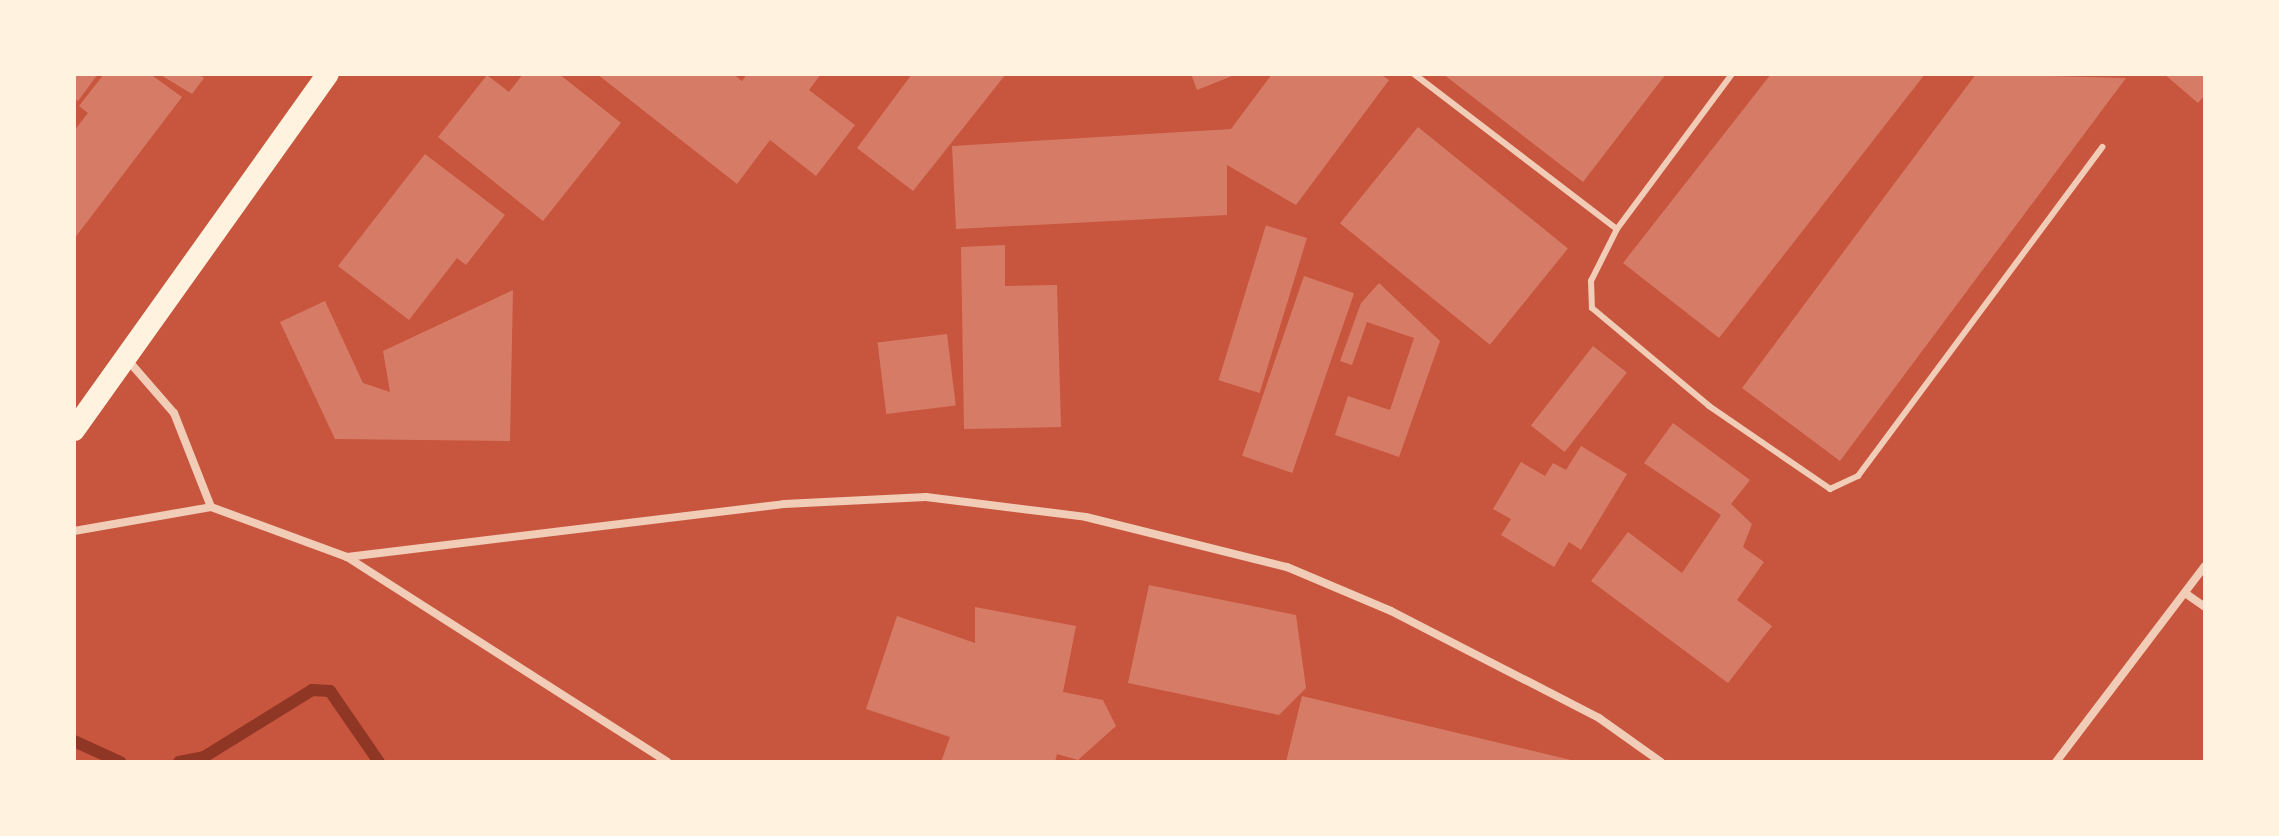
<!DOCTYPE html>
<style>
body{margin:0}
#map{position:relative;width:2279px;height:836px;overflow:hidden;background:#c8553d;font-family:"Noto Sans",sans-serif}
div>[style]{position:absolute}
.stream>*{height:12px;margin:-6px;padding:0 6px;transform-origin:6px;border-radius:6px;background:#8f3625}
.building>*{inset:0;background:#d67c66;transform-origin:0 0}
.service>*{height:6px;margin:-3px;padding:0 3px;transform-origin:3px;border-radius:3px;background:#f1ccb7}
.minor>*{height:8px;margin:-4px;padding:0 4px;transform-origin:4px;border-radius:4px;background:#f1ccb7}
.trunk>*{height:22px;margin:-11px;padding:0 11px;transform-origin:11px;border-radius:11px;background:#fff3e0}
span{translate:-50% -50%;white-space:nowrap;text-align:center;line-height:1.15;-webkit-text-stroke:8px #fff3e0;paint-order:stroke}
.frame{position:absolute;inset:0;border:76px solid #fff3e0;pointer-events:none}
</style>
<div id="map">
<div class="stream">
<i style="left:74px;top:741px;width:51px;rotate:24.5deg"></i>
<i style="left:179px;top:762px;width:25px;rotate:-11deg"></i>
<i style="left:204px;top:757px;width:127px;rotate:-31.8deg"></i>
<i style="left:312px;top:690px;width:18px;rotate:3deg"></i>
<i style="left:330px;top:691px;width:86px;rotate:55.4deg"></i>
</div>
<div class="building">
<i style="clip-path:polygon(74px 74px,98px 74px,78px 101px,74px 99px)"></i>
<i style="clip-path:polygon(104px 74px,150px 74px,182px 97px,74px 239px,74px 131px,88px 113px,79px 106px)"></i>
<i style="clip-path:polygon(159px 74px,198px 74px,204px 78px,192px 94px)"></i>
<i style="clip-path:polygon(523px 74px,559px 74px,621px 123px,543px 221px,438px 137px,487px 75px,509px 92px)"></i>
<i style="clip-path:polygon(597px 74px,733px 74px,742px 81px,747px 74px,821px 74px,809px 90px,855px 125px,816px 176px,770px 140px,737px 184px)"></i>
<i style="clip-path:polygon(912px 74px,1006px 74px,913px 191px,857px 148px)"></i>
<i style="clip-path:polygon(1191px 74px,1237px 74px,1197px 90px)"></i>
<i style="clip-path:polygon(1272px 74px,1380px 74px,1389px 80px,1296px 205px,1227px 165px,1227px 215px,956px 229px,952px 146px,1231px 129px)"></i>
<i style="clip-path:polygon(1443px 74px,1666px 74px,1583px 182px)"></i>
<i style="clip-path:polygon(1771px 74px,1925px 74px,1719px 338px,1623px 263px)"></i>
<i style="clip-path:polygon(1976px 74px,2126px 78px,1840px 461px,1742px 388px)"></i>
<i style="clip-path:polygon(2164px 74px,2205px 74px,2205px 95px,2198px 103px)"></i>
<i style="left:1418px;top:127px;width:193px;height:124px;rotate:39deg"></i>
<i style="clip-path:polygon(425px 154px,505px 215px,466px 265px,457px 258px,409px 320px,338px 266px)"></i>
<i style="left:1307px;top:238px;width:162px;height:43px;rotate:107deg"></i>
<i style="clip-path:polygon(1005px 245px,1005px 286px,1057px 285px,1061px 427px,964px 429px,961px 247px)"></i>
<i style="left:1304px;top:276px;width:53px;height:190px;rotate:19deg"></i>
<i style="clip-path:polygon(1379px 283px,1440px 341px,1399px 457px,1335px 435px,1348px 396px,1390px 410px,1414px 338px,1367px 322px,1352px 365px,1340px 361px,1361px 303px)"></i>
<i style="clip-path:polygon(513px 290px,510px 441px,335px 439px,280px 322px,325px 301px,363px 383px,390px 392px,383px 351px)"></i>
<i style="left:947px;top:334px;width:72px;height:70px;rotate:83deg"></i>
<i style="left:1593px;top:346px;width:43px;height:101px;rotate:38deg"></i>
<i style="clip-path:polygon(1673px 423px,1750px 480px,1731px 504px,1752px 524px,1743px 547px,1764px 562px,1737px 600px,1772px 626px,1728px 683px,1591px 581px,1628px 532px,1682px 573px,1721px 515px,1644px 463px)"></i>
<i style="clip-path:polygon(1581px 446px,1627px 474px,1581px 550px,1569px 542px,1554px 567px,1501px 535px,1511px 519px,1493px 509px,1521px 462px,1545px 476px,1553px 463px,1566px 470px)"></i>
<i style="clip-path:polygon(1149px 585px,1296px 615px,1306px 688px,1279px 715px,1128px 683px)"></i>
<i style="clip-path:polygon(975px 607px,1076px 626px,1063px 692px,1103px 700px,1116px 726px,1078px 760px,1057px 754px,1055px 762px,941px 762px,950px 737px,866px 709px,897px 616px,975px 643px)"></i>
<i style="clip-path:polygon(1302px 696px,1575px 761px,1575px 762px,1286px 762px)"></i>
</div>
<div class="service">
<i style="left:1414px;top:74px;width:255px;rotate:37.4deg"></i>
<i style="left:1732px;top:74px;width:193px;rotate:126.6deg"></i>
<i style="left:1617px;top:229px;width:58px;rotate:116.6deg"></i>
<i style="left:1591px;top:281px;width:27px;rotate:88deg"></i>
<i style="left:1592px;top:308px;width:153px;rotate:39.9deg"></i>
<i style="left:1709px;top:406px;width:147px;rotate:34.4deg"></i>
<i style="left:1830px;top:489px;width:31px;rotate:-25deg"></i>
<i style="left:1858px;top:476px;width:410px;rotate:-53.4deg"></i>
</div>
<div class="minor">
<i style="left:126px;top:358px;width:73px;rotate:48.9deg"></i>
<i style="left:174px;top:413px;width:101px;rotate:68.5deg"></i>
<i style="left:74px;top:531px;width:139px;rotate:-9.9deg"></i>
<i style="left:211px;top:507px;width:145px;rotate:20.2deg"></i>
<i style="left:347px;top:557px;width:440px;rotate:-6.9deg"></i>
<i style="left:784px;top:504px;width:142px;rotate:-2.8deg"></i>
<i style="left:926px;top:497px;width:161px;rotate:7.1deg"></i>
<i style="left:1086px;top:517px;width:207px;rotate:14deg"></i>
<i style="left:1287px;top:567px;width:113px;rotate:22.9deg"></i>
<i style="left:1391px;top:611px;width:234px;rotate:27.2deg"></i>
<i style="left:1599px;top:718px;width:76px;rotate:35.4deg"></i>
<i style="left:347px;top:557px;width:380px;rotate:32.6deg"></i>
<i style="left:2185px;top:593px;width:24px;rotate:35deg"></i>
<i style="left:2056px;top:762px;width:246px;rotate:-52.8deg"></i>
</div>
<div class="trunk">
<i style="left:74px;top:430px;width:437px;rotate:-54.5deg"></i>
</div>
<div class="frame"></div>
</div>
